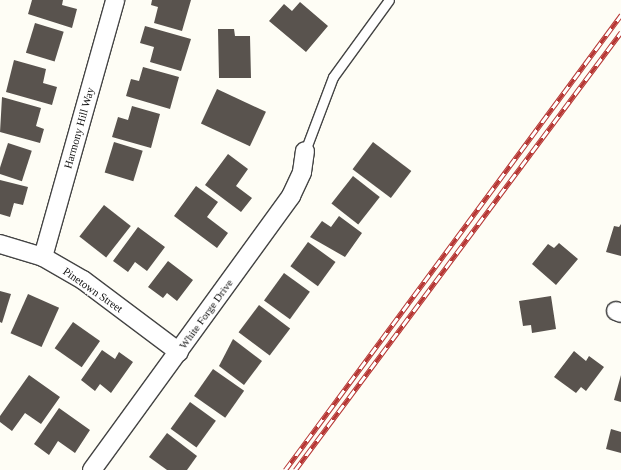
<!DOCTYPE html>
<style>
body{margin:0}
#map{position:relative;width:621px;height:470px;overflow:hidden;background:#fefdf5;font-family:Georgia,serif}
div>[style]{position:absolute}
.building>*{inset:0;background:#59534e;transform-origin:0 0}
.roads{filter:drop-shadow(1px 0 #444) drop-shadow(-1px 0 #444) drop-shadow(0 1px #444) drop-shadow(0 -1px #444)}
.lane>*{height:9px;margin:-4.5px;padding:0 4.5px;transform-origin:4.5px;border-radius:4.5px;background:#fff}
.street>*{height:18px;margin:-9px;padding:0 9px;transform-origin:9px;border-radius:9px;background:#fff}
.rail>*{height:4.5px;margin-top:-2.25px;transform-origin:0;background:repeating-linear-gradient(90deg,#fff 0 9px,#b63633 0 18px);box-sizing:border-box;border-block:1px solid #b63633}
span{translate:-50% -50%;white-space:nowrap;text-align:center;line-height:1.15;-webkit-text-stroke:4px #fff;paint-order:stroke}
.street-label{font-size:11px;color:#111}
</style>
<div id="map">
<div class="building">
<i style="clip-path:polygon(32px 0,63px 0,62px 5px,77px 9px,72px 28px,28px 14px)"></i>
<i style="clip-path:polygon(152px 0,191px 0,182px 31px,154px 23px,158px 7px,151px 5px)"></i>
<i style="clip-path:polygon(300px 2px,328px 26px,306px 52px,269px 21px,284px 4px,292px 11px)"></i>
<i style="left:35px;top:23px;width:30px;height:31px;rotate:17deg"></i>
<i style="clip-path:polygon(145px 26px,191px 39px,181px 71px,150px 62px,154px 47px,140px 43px)"></i>
<i style="clip-path:polygon(218px 29px,234px 29px,235px 36px,250px 36px,251px 78px,219px 78px)"></i>
<i style="clip-path:polygon(14px 60px,46px 69px,43px 83px,57px 87px,52px 105px,6px 92px)"></i>
<i style="clip-path:polygon(143px 67px,179px 77px,170px 109px,126px 96px,131px 79px,139px 81px)"></i>
<i style="left:217px;top:89px;width:54px;height:38px;rotate:25deg"></i>
<i style="clip-path:polygon(2px 97px,41px 108px,36px 126px,44px 129px,40px 143px,0 132px)"></i>
<i style="clip-path:polygon(132px 106px,160px 114px,151px 148px,112px 137px,118px 117px,128px 120px)"></i>
<i style="left:114px;top:142px;width:30px;height:32px;rotate:17deg"></i>
<i style="left:373px;top:142px;width:48px;height:34px;rotate:37deg"></i>
<i style="left:8px;top:143px;width:25px;height:32px;rotate:18deg"></i>
<i style="clip-path:polygon(228px 154px,248px 169px,236px 186px,252px 198px,241px 212px,205px 185px)"></i>
<i style="left:353px;top:176px;width:34px;height:35px;rotate:38deg"></i>
<i style="clip-path:polygon(0 180px,28px 187px,23px 205px,14px 203px,10px 217px,0 214px)"></i>
<i style="clip-path:polygon(196px 186px,218px 202px,207px 217px,228px 233px,217px 248px,174px 216px)"></i>
<i style="left:104px;top:205px;width:34px;height:40px;rotate:38deg"></i>
<i style="clip-path:polygon(339px 216px,362px 233px,345px 257px,310px 237px,322px 221px,331px 227px)"></i>
<i style="clip-path:polygon(621px 224px,621px 256px,606px 252px,614px 226px,619px 227px)"></i>
<i style="clip-path:polygon(138px 227px,165px 247px,147px 271px,135px 262px,128px 272px,113px 261px)"></i>
<i style="left:308px;top:242px;width:34px;height:30px;rotate:36deg"></i>
<i style="clip-path:polygon(559px 243px,578px 259px,556px 285px,532px 264px,548px 244px,554px 248px)"></i>
<i style="clip-path:polygon(168px 261px,193px 280px,177px 301px,167px 293px,163px 298px,148px 287px)"></i>
<i style="left:284px;top:273px;width:32px;height:34px;rotate:36deg"></i>
<i style="clip-path:polygon(0 291px,11px 294px,2px 323px,0 322px)"></i>
<i style="left:28px;top:294px;width:34px;height:43px;rotate:24deg"></i>
<i style="clip-path:polygon(551px 296px,556px 329px,532px 333px,531px 325px,523px 326px,519px 301px)"></i>
<i style="left:259px;top:305px;width:39px;height:34px;rotate:37deg"></i>
<i style="left:73px;top:322px;width:33px;height:32px;rotate:35deg"></i>
<i style="clip-path:polygon(233px 339px,262px 361px,244px 385px,219px 366px)"></i>
<i style="clip-path:polygon(102px 350px,115px 359px,119px 352px,133px 362px,111px 393px,100px 384px,95px 391px,81px 380px)"></i>
<i style="clip-path:polygon(574px 351px,586px 361px,589px 356px,604px 367px,586px 391px,581px 387px,576px 393px,554px 377px)"></i>
<i style="left:213px;top:369px;width:38px;height:33px;rotate:35deg"></i>
<i style="clip-path:polygon(29px 375px,60px 397px,41px 424px,25px 413px,12px 431px,0 422px,0 416px)"></i>
<i style="clip-path:polygon(621px 375px,621px 402px,614px 400px)"></i>
<i style="left:190px;top:402px;width:32px;height:33px;rotate:36deg"></i>
<i style="clip-path:polygon(59px 408px,90px 430px,75px 453px,58px 441px,49px 455px,34px 444px)"></i>
<i style="clip-path:polygon(611px 429px,621px 432px,621px 453px,606px 449px)"></i>
<i style="clip-path:polygon(167px 433px,197px 456px,187px 470px,167px 470px,149px 457px)"></i>
</div>
<div class="roads">
<div class="lane">
<i style="left:305px;top:151px;width:79px;rotate:-69.3deg"></i>
<i style="left:333px;top:77px;width:95px;rotate:-54deg"></i>
</div>
<div class="street">
<i style="left:0;top:244px;width:45px;rotate:16.8deg"></i>
<i style="left:43px;top:257px;width:46px;rotate:29.9deg"></i>
<i style="left:83px;top:280px;width:120px;rotate:36.9deg"></i>
<i style="left:43px;top:257px;width:267px;rotate:-74.3deg"></i>
<i style="left:616px;top:311px;width:5px;rotate:22deg"></i>
<i style="left:92px;top:470px;width:339px;rotate:-54deg"></i>
<i style="left:291px;top:196px;width:26px;rotate:-65deg"></i>
<i style="left:302px;top:172px;width:21px;rotate:-82deg"></i>
</div>
</div>
<div class="rail">
<i style="left:285px;top:470px;width:566px;rotate:-53.56deg"></i>
<i style="left:295px;top:470px;width:546px;rotate:-53.34deg"></i>
</div>
<div class="street-label">
<span style="left:79px;top:128px;rotate:-74deg">Harmony Hill Way</span>
<span style="left:93px;top:290px;rotate:35deg">Pinetown Street</span>
<span style="left:206px;top:314px;rotate:-54deg">White Forge Drive</span>
</div>
</div>
